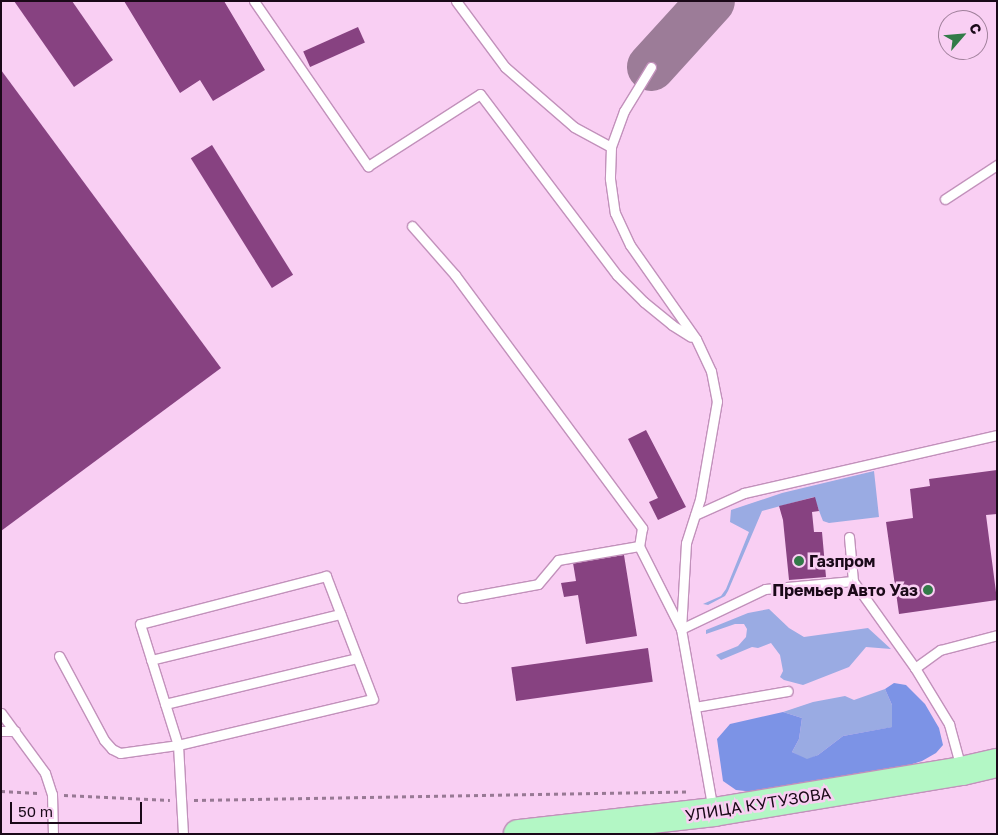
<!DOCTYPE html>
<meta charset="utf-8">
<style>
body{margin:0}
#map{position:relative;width:998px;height:835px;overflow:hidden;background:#f9cff3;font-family:"Golos Text",sans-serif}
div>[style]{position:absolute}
.green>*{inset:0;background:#9aabe3}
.forest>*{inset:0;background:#7c93e6}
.taxiway>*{height:48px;margin:-24px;padding:0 24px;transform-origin:24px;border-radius:24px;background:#9c7c98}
.building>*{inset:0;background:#874281;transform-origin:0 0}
.path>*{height:3px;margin-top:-1.5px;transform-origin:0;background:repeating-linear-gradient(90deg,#987994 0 4px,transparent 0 8px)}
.roads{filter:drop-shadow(1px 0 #c291bb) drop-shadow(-1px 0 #c291bb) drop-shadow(0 1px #c291bb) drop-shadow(0 -1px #c291bb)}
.service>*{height:9px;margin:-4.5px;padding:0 4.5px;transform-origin:4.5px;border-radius:4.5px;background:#fff}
.primary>*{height:28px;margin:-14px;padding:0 14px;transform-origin:14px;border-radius:14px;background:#b3f7c5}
.dots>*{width:14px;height:14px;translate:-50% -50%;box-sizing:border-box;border:2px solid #f9cff3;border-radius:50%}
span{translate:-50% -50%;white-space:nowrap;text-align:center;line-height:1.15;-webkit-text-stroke:5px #f9cff3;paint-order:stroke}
.poi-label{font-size:16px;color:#1a0918;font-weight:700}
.left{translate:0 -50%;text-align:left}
.right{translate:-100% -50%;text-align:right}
.street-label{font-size:16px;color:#1a0918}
.frame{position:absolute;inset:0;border:2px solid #1a0918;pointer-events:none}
.north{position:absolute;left:938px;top:10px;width:50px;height:50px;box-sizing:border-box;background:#f9cff3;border:1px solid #a0809b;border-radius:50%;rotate:63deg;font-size:14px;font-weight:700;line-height:20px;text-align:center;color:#1a0918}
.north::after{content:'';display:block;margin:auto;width:18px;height:22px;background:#327b48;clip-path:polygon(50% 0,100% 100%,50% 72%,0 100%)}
.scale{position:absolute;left:10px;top:802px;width:132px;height:22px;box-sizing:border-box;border:2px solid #1a0918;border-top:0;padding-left:6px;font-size:15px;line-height:18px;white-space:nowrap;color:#1a0918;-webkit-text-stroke:4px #f9cff3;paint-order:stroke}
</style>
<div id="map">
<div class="green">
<i style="clip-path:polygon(874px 471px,879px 517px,829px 523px,823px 521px,821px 516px,814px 497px,762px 511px,728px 591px,725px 596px,708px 605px,703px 604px,721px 596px,726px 589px,749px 532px,730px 522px,731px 510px,782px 493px)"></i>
<i style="clip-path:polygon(769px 609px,789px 628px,804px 637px,868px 628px,891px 649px,866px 647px,849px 667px,803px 685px,784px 680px,780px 677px,783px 671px,780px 655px,771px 643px,758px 648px,752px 647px,721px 660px,716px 655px,738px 646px,746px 637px,747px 629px,744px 624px,735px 624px,706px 634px,706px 630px,748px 613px)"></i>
<i style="clip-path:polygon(885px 689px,892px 705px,893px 727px,843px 736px,818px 755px,807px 760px,792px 752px,799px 739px,802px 718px,783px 712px,813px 702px,845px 696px,854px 700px)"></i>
</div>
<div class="forest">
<i style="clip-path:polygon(894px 683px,906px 685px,925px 704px,939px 728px,943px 745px,936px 753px,922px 761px,903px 767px,754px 792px,736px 790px,723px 781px,717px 739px,730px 724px,783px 712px,802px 718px,799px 739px,792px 752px,807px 759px,818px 755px,843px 736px,892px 727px,892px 705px,885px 689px)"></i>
</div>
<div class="taxiway">
<i style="left:651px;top:67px;width:89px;rotate:-47.7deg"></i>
</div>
<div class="building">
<i style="clip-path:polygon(14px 1px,72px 1px,113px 60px,74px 87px)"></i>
<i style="clip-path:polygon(124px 1px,224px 1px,265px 70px,213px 101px,200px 80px,180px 93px)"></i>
<i style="left:358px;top:27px;width:17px;height:60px;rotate:66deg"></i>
<i style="clip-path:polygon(1px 70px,221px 368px,1px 531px)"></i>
<i style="left:212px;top:145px;width:153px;height:25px;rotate:58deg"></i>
<i style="clip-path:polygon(646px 430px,686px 507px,658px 520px,649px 502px,658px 498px,628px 439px)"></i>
<i style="clip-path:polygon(997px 470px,997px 514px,986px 515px,997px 600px,899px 614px,886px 522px,913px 518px,910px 489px,930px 486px,929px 479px)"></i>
<i style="clip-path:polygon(815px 497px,819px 511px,812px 512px,814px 532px,822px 532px,826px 577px,789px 580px,783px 520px,779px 506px)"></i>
<i style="clip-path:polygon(624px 555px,637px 636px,586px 644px,578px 595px,564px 597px,561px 583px,576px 581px,573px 563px)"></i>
<i style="left:648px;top:648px;width:34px;height:138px;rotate:82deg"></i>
</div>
<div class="path">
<i style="left:1px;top:791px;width:37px;rotate:3deg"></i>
<i style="left:64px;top:795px;width:106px;rotate:2.7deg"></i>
<i style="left:194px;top:800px;width:494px;rotate:-1deg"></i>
</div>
<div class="roads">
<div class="service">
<i style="left:254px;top:1px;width:201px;rotate:55.4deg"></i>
<i style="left:368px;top:166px;width:133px;rotate:-32.7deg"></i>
<i style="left:480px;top:94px;width:227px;rotate:52.9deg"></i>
<i style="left:617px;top:275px;width:38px;rotate:45deg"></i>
<i style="left:644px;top:302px;width:36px;rotate:39deg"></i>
<i style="left:672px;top:325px;width:22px;rotate:32deg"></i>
<i style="left:456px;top:1px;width:82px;rotate:53.4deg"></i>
<i style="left:505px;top:67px;width:91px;rotate:41deg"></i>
<i style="left:574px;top:127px;width:42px;rotate:28.4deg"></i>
<i style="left:651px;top:67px;width:52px;rotate:121.5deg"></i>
<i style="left:624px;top:111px;width:38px;rotate:110deg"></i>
<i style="left:611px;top:147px;width:32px;rotate:92deg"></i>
<i style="left:610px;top:179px;width:34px;rotate:82deg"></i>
<i style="left:615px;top:213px;width:35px;rotate:65deg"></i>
<i style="left:630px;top:245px;width:115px;rotate:54.9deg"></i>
<i style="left:696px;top:339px;width:35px;rotate:65deg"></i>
<i style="left:711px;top:371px;width:31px;rotate:79deg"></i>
<i style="left:717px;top:401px;width:99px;rotate:99.8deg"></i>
<i style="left:700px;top:499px;width:46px;rotate:107.7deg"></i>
<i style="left:686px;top:543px;width:86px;rotate:93.3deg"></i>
<i style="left:681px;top:629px;width:93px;rotate:-25.5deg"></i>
<i style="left:765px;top:589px;width:88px;rotate:-5.2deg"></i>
<i style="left:853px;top:581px;width:107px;rotate:54.5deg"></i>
<i style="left:915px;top:668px;width:66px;rotate:58.7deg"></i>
<i style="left:949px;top:724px;width:46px;rotate:74.7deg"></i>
<i style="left:945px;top:199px;width:62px;rotate:-33.2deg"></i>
<i style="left:412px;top:226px;width:65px;rotate:48.7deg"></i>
<i style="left:455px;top:275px;width:315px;rotate:53.5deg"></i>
<i style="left:642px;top:528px;width:18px;rotate:99deg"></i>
<i style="left:639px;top:546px;width:93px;rotate:63.2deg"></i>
<i style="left:681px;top:629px;width:184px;rotate:80deg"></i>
<i style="left:695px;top:515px;width:54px;rotate:-24.2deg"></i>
<i style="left:744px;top:493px;width:260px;rotate:-12.9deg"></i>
<i style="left:849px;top:537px;width:44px;rotate:84.8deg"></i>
<i style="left:462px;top:598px;width:77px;rotate:-10.4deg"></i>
<i style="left:538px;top:584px;width:31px;rotate:-50deg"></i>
<i style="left:558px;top:560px;width:82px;rotate:-9.8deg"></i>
<i style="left:59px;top:656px;width:95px;rotate:61.8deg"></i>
<i style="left:104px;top:740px;width:12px;rotate:48deg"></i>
<i style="left:112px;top:749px;width:9px;rotate:27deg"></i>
<i style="left:120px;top:753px;width:59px;rotate:-7.9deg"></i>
<i style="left:178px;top:745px;width:200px;rotate:-13.3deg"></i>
<i style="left:373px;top:699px;width:132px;rotate:-110.9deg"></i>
<i style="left:326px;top:576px;width:192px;rotate:165.5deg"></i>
<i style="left:140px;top:624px;width:127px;rotate:72.6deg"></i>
<i style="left:178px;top:745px;width:89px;rotate:86.8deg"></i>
<i style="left:151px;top:660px;width:195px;rotate:-13.7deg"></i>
<i style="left:915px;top:668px;width:31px;rotate:-36deg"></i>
<i style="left:940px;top:650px;width:59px;rotate:-14.7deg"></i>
<i style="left:165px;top:704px;width:197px;rotate:-13.5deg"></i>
<i style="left:695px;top:707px;width:94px;rotate:-9.8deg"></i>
<i style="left:1px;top:713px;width:74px;rotate:53.7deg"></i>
<i style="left:45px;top:773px;width:22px;rotate:72deg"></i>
<i style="left:52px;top:794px;width:40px;rotate:88.6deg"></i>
<i style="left:1px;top:731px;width:14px"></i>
</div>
<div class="primary">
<i style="left:518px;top:834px;width:197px;rotate:-6.4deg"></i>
<i style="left:714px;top:812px;width:251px;rotate:-9.4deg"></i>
<i style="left:962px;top:771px;width:36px;rotate:-13deg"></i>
</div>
</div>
<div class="dots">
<i style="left:799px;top:561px;background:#327b48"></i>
<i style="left:928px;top:590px;background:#327b48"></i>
</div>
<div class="poi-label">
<span class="left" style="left:809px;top:561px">Газпром</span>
<span class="right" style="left:918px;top:590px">Премьер Авто Уаз</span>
</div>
<div class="street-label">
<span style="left:758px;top:804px;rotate:-9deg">УЛИЦА КУТУЗОВА</span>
</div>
<div class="frame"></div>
<div class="north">С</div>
<div class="scale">50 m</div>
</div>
